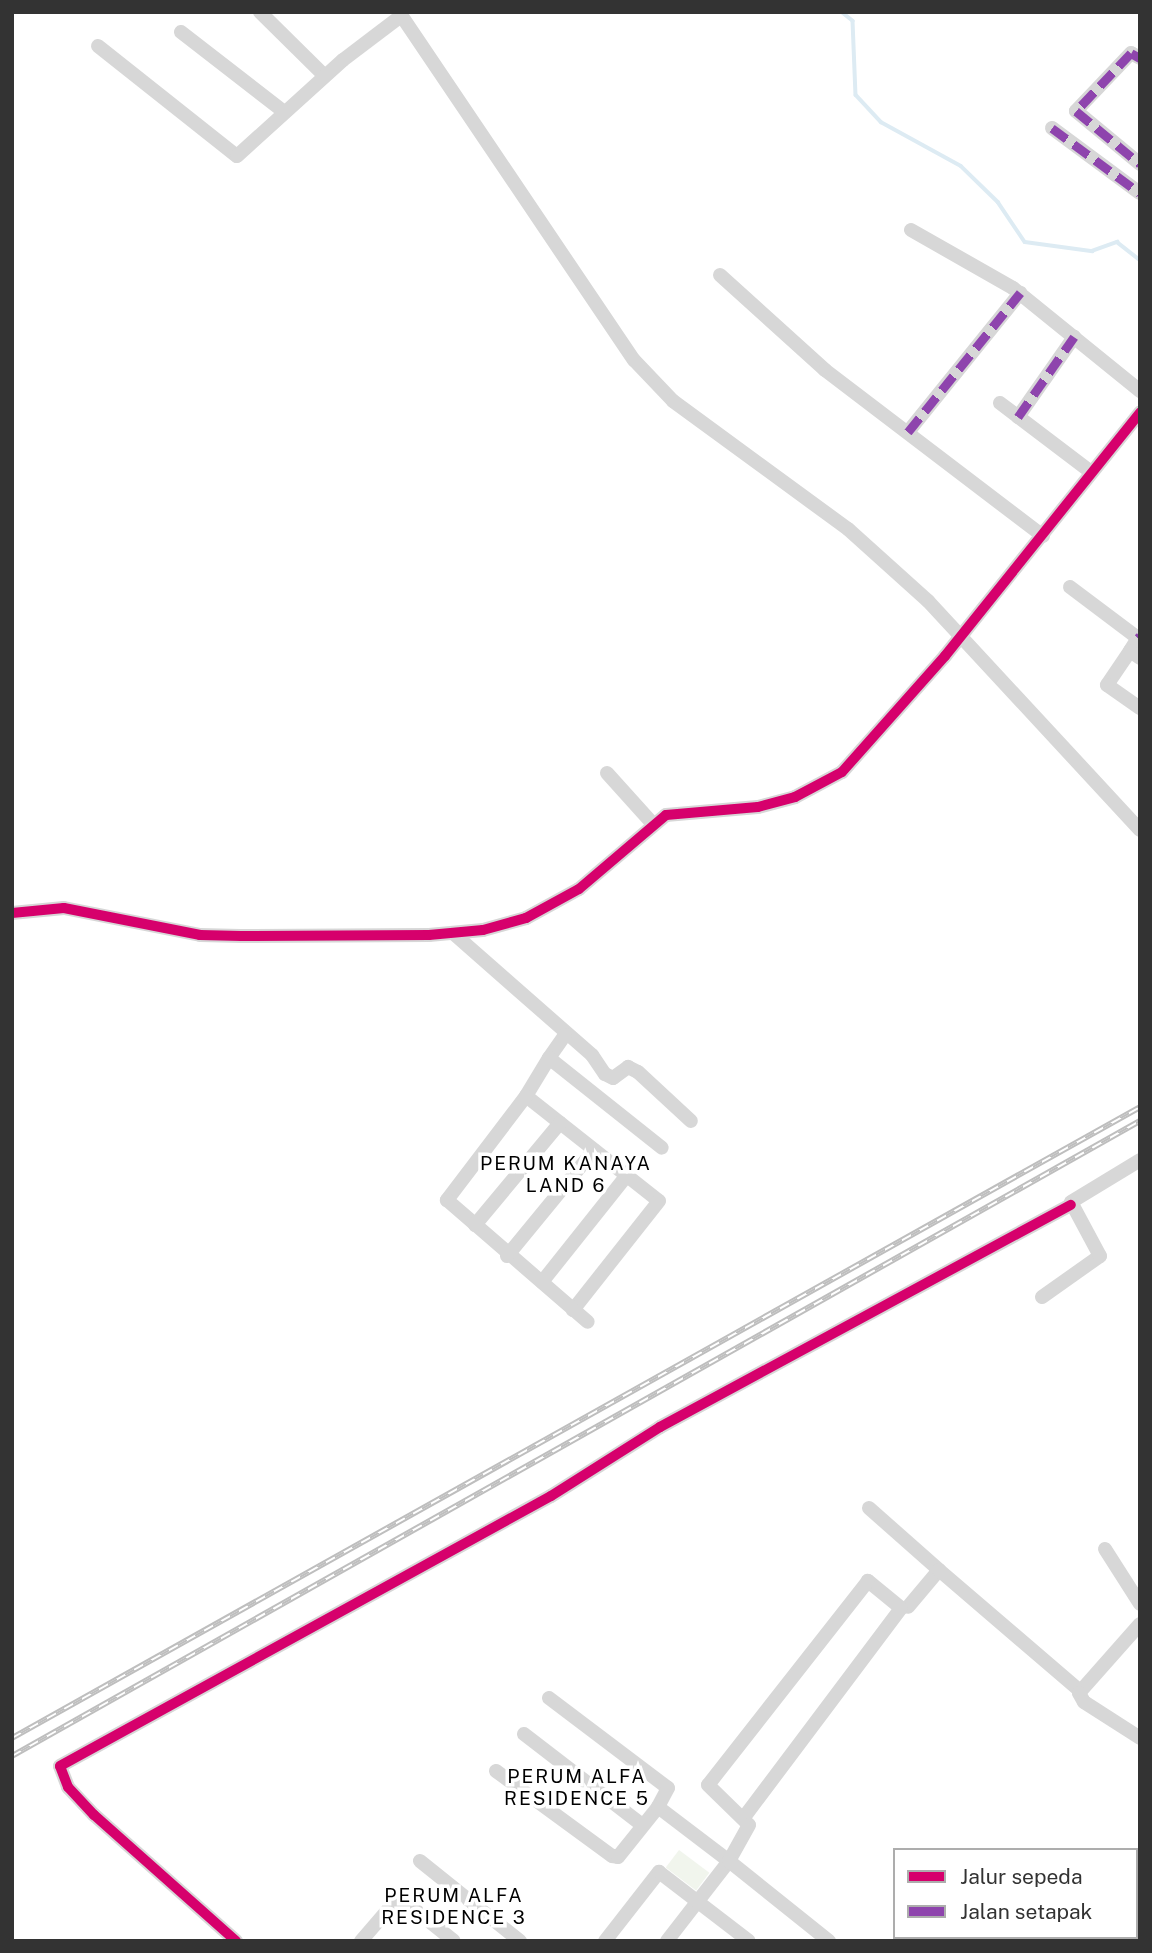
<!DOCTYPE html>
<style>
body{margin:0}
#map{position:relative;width:1152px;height:1953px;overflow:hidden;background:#fff;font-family:"Public Sans",sans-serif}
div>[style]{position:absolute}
.green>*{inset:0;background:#f1f5ed;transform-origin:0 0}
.stream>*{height:3.5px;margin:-1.75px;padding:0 1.75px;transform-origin:1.75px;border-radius:1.75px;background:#ddebf3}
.minor>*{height:14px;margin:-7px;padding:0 7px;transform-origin:7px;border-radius:7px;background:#d7d7d7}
.rail>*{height:6px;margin-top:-3px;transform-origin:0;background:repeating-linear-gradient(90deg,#fff 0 10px,#bebebe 0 20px);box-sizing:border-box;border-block:2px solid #bebebe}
.quiet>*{height:9px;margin-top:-4.5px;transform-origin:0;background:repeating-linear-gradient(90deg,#8e44ad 0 18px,transparent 0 27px)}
.cycleway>*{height:10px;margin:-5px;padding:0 5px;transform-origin:5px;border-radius:5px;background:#d6006c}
span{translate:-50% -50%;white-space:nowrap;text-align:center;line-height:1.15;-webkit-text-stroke:7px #fff;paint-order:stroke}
.neighbourhood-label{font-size:19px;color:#000;letter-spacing:2px}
.frame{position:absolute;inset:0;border:14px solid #333;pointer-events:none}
.legend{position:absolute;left:893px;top:1848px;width:245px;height:91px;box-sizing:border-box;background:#fff;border:2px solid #adadad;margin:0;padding:9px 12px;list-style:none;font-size:21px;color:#333}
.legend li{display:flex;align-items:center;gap:14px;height:35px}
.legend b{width:35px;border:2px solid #adadad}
</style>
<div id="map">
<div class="green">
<i style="left:679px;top:1850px;width:38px;height:22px;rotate:37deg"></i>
</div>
<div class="stream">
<i style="left:842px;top:12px;width:14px;rotate:39deg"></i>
<i style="left:853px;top:21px;width:74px;rotate:87.7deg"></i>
<i style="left:856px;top:95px;width:37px;rotate:47deg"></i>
<i style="left:881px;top:122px;width:91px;rotate:28.8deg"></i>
<i style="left:961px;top:166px;width:52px;rotate:44.2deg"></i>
<i style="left:998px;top:202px;width:48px;rotate:56deg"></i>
<i style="left:1025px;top:242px;width:68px;rotate:7.7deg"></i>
<i style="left:1092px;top:251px;width:27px;rotate:-20deg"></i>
<i style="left:1117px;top:242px;width:29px;rotate:38deg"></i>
</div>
<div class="minor">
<i style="left:260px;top:12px;width:91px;rotate:44.6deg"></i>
<i style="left:399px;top:12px;width:420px;rotate:56deg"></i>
<i style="left:634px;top:360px;width:57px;rotate:46.4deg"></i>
<i style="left:673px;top:401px;width:217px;rotate:36.2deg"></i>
<i style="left:848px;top:529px;width:108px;rotate:42deg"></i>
<i style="left:928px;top:601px;width:312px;rotate:47.2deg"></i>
<i style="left:181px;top:32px;width:129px;rotate:37.8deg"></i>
<i style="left:98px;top:46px;width:177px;rotate:38.4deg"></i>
<i style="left:237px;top:156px;width:143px;rotate:-42.2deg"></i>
<i style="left:343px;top:60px;width:73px;rotate:-37.2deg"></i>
<i style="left:1140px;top:58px;width:10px;rotate:-151deg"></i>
<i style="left:1131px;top:53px;width:80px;rotate:133.5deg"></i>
<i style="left:1076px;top:111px;width:83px;rotate:39.6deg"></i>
<i style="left:1052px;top:128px;width:109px;rotate:36.5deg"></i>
<i style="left:911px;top:230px;width:117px;rotate:29.6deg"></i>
<i style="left:1013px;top:288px;width:164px;rotate:39deg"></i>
<i style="left:720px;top:275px;width:142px;rotate:42.1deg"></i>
<i style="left:825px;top:370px;width:274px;rotate:37.3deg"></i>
<i style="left:1000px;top:403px;width:114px;rotate:37.2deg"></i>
<i style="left:1018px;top:417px;width:98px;rotate:-55deg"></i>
<i style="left:908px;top:432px;width:179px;rotate:-51.1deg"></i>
<i style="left:1070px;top:587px;width:85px;rotate:36.9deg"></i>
<i style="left:1138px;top:638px;width:15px;rotate:122deg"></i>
<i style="left:1130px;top:651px;width:12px;rotate:35deg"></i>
<i style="left:1130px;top:651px;width:41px;rotate:124.1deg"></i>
<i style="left:1107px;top:685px;width:40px;rotate:34.9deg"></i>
<i style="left:607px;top:773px;width:69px;rotate:48deg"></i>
<i style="left:12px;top:913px;width:52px;rotate:-5.5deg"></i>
<i style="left:64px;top:908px;width:139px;rotate:11.2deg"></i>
<i style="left:200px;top:935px;width:41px;rotate:1.4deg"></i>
<i style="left:241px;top:936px;width:188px;rotate:-0.3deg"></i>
<i style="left:429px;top:935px;width:54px;rotate:-5.3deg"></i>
<i style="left:483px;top:930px;width:45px;rotate:-15.6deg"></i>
<i style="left:526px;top:918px;width:60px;rotate:-28.7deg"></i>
<i style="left:579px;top:889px;width:114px;rotate:-40.4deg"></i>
<i style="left:666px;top:815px;width:92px;rotate:-5deg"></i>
<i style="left:758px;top:807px;width:38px;rotate:-15deg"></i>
<i style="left:795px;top:797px;width:53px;rotate:-28deg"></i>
<i style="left:842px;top:772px;width:155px;rotate:-48.4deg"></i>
<i style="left:945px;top:656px;width:312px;rotate:-51.3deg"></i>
<i style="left:453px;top:933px;width:185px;rotate:41.3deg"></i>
<i style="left:592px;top:1055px;width:23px;rotate:56deg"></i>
<i style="left:605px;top:1074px;width:9px;rotate:27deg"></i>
<i style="left:613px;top:1078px;width:19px;rotate:-36deg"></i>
<i style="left:628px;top:1067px;width:11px;rotate:27deg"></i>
<i style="left:638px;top:1072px;width:72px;rotate:42.8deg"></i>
<i style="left:565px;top:1035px;width:28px;rotate:125deg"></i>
<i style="left:549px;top:1058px;width:144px;rotate:38.5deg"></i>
<i style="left:549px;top:1058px;width:44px;rotate:121.2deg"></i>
<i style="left:526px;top:1096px;width:169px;rotate:38.3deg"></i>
<i style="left:659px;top:1201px;width:139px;rotate:128.3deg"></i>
<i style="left:526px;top:1096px;width:131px;rotate:127.2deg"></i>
<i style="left:447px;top:1200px;width:186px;rotate:40.9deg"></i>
<i style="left:475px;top:1225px;width:133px;rotate:-50.2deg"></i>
<i style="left:507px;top:1256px;width:137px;rotate:-50.6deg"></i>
<i style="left:542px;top:1282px;width:137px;rotate:-51.5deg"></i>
<i style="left:1042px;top:1297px;width:71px;rotate:-35.3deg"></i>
<i style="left:1100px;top:1256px;width:61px;rotate:-118.2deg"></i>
<i style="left:1071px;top:1202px;width:81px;rotate:-31.3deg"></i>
<i style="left:869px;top:1508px;width:94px;rotate:41.5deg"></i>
<i style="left:939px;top:1570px;width:48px;rotate:130deg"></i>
<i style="left:1105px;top:1549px;width:65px;rotate:57.5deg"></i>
<i style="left:939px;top:1570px;width:184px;rotate:40.6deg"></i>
<i style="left:1140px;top:1624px;width:92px;rotate:131.5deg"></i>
<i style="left:1079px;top:1693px;width:10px;rotate:61deg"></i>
<i style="left:1084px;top:1702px;width:67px;rotate:32.7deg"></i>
<i style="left:549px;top:1698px;width:149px;rotate:37.1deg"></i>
<i style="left:668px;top:1788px;width:21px;rotate:118deg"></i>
<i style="left:524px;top:1734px;width:149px;rotate:37.6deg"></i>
<i style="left:496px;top:1771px;width:144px;rotate:36.2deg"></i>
<i style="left:612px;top:1856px;width:6px;rotate:9deg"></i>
<i style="left:618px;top:1857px;width:64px;rotate:-51.3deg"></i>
<i style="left:658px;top:1807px;width:89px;rotate:37.3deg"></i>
<i style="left:729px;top:1861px;width:101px;rotate:127.8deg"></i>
<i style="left:745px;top:1816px;width:260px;rotate:-53.1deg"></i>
<i style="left:901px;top:1608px;width:43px;rotate:-140.7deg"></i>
<i style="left:868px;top:1581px;width:259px;rotate:128.1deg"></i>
<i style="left:708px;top:1785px;width:57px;rotate:44.3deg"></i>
<i style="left:749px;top:1825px;width:41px;rotate:119.1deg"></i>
<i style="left:729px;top:1861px;width:128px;rotate:38.7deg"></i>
<i style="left:420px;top:1861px;width:128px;rotate:38.7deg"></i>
<i style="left:1136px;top:1890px;width:6px;rotate:-45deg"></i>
<i style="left:1136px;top:1933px;width:5px;rotate:37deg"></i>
<i style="left:236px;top:1941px;width:190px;rotate:-138.4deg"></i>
<i style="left:94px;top:1815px;width:38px;rotate:-133deg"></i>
<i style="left:68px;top:1787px;width:22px;rotate:-111deg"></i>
<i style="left:60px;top:1766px;width:560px;rotate:-28.81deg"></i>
<i style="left:551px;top:1496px;width:129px;rotate:-32.3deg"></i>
<i style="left:660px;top:1427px;width:467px;rotate:-28.4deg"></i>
<i style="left:361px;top:1941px;width:58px;rotate:-49.2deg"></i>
<i style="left:399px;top:1897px;width:70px;rotate:38.7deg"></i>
<i style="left:605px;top:1941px;width:88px;rotate:-52deg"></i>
<i style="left:659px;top:1872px;width:113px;rotate:37.5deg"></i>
<i style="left:1098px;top:1941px;width:4px;rotate:-63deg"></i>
</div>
<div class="rail">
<i style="left:12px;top:1738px;width:1292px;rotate:-29.22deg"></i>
<i style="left:12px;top:1756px;width:1294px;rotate:-29.38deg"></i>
</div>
<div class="quiet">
<i style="left:1140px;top:58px;width:10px;rotate:-151deg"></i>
<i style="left:1131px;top:53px;width:80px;rotate:133.5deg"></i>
<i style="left:1076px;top:111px;width:83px;rotate:39.6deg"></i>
<i style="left:1052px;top:128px;width:109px;rotate:36.5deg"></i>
<i style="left:1018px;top:417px;width:98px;rotate:-55deg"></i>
<i style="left:908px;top:432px;width:179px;rotate:-51.1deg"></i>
<i style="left:1138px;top:638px;width:3px;rotate:-45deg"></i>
</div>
<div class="cycleway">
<i style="left:12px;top:913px;width:52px;rotate:-5.5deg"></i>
<i style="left:64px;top:908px;width:139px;rotate:11.2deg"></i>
<i style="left:200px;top:935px;width:41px;rotate:1.4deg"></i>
<i style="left:241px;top:936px;width:188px;rotate:-0.3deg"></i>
<i style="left:429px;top:935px;width:54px;rotate:-5.3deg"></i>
<i style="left:483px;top:930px;width:45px;rotate:-15.6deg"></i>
<i style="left:526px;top:918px;width:60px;rotate:-28.7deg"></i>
<i style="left:579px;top:889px;width:114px;rotate:-40.4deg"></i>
<i style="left:666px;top:815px;width:92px;rotate:-5deg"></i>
<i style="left:758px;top:807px;width:38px;rotate:-15deg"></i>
<i style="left:795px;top:797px;width:53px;rotate:-28deg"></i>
<i style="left:842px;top:772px;width:155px;rotate:-48.4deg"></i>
<i style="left:945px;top:656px;width:312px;rotate:-51.3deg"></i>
<i style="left:236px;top:1941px;width:190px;rotate:-138.4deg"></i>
<i style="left:94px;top:1815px;width:38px;rotate:-133deg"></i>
<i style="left:68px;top:1787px;width:22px;rotate:-111deg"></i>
<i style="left:60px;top:1766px;width:560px;rotate:-28.81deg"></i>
<i style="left:551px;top:1496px;width:129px;rotate:-32.3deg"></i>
<i style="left:660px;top:1427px;width:467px;rotate:-28.4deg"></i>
</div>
<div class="neighbourhood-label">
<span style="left:566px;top:1175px">PERUM KANAYA<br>LAND 6</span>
<span style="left:577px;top:1788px">PERUM ALFA<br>RESIDENCE 5</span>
<span style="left:454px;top:1907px">PERUM ALFA<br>RESIDENCE 3</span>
</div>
<div class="frame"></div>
<ul class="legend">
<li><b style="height:9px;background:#d6006c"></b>Jalur sepeda</li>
<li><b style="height:9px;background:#8e44ad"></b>Jalan setapak</li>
</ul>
</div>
